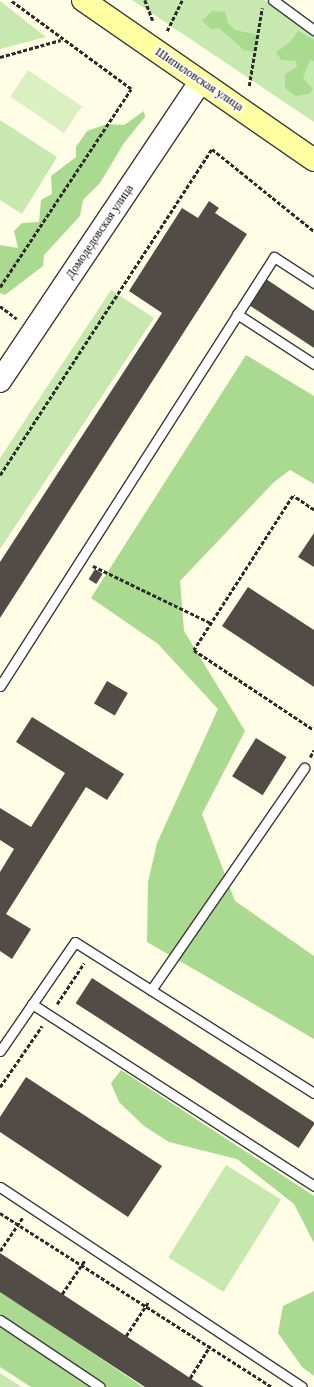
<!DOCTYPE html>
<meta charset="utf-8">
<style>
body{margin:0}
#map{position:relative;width:314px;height:1387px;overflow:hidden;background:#fffde6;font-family:Georgia,serif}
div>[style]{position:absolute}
.green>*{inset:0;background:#c7e9b0;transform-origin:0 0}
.forest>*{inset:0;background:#a9da8f}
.pitch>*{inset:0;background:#dbf0c2;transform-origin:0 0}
.building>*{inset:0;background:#524c46;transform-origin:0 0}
.path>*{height:2.5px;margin-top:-1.25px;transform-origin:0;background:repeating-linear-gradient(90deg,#2b2b2b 0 4px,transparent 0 6px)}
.roads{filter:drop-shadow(1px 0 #3c3c3c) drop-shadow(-1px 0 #3c3c3c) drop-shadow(0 1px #3c3c3c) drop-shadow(0 -1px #3c3c3c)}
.service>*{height:9px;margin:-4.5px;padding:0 4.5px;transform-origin:4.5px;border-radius:4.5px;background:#fff}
.tertiary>*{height:22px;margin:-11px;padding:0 11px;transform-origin:11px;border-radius:11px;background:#fff}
.secondary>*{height:22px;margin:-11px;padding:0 11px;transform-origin:11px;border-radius:11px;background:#ffffa1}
span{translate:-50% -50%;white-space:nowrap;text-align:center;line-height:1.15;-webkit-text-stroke:4px #fff;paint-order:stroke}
.street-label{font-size:12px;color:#090909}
</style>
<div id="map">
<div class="green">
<i style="clip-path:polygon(132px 0,264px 0,314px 34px,314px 122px)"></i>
<i style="clip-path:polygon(0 1px,46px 37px,0 49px)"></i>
<i style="clip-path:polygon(0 120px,57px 157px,22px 214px,0 200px)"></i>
<i style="clip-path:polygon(111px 290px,154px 318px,0 549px,0 458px)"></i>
<i style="left:226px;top:1165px;width:65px;height:109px;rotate:32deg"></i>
<i style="clip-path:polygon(0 1373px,22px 1387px,0 1387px)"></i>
</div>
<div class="forest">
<i style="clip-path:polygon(212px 11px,225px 12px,228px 23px,235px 30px,258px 35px,254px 52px,244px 50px,219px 28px,211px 29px,202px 21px)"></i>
<i style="clip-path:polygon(298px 31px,314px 40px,314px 61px,310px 60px,303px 78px,313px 89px,309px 94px,295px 96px,285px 88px,285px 74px,297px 67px,296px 61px,281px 60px,276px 52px,290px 42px)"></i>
<i style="clip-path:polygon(144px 111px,145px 117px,124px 143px,100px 183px,83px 200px,80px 216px,44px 255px,43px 266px,5px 295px,0 293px,0 245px,18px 248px,14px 231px,22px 223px,39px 222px,41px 200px,52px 194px,51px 176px,76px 157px,76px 147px,87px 131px,107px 124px,124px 125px)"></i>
<i style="clip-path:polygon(246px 355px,314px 396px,314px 484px,290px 470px,274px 482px,180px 581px,184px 631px,245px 731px,202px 814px,235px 901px,314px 956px,314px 1039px,147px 942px,148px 882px,157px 843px,218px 709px,158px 644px,91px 598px)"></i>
<i style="clip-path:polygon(121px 1070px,314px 1196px,314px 1243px,294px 1204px,237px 1159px,169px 1142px,144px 1126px,119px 1102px,111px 1083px)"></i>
<i style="clip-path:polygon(0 1291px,143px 1387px,31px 1387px,0 1367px)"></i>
<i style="clip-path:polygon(314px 1291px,314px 1376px,302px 1367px,278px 1333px,283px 1306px)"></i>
</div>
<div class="pitch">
<i style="left:28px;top:70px;width:65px;height:32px;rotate:34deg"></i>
</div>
<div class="building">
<i style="clip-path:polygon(209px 201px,219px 208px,215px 213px,247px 234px,0 618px,0 562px,162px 313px,129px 291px,182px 208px,198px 218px)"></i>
<i style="clip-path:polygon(266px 279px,314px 311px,314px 348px,249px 305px)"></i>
<i style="clip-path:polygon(314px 533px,314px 567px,298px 557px)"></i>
<i style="left:95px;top:569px;width:9px;height:12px;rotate:32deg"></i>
<i style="clip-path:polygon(248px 587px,314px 630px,314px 687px,222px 626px)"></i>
<i style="left:107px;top:681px;width:24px;height:26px;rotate:30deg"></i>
<i style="clip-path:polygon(32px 717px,124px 774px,107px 800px,86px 787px,6px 914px,31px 929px,12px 959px,0 951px,0 872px,14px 849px,0 840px,0 808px,31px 827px,65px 773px,16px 742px)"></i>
<i style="left:256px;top:738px;width:36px;height:45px;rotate:32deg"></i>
<i style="left:92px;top:978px;width:266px;height:30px;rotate:33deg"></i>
<i style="clip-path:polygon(26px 1077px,162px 1166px,128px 1217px,0 1132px,0 1117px)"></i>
<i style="clip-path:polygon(0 1253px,190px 1378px,204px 1387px,145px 1387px,0 1292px)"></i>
</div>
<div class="path">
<i style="left:145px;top:0;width:22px;rotate:69deg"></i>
<i style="left:167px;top:31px;width:34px;rotate:-64deg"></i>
<i style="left:0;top:57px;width:63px;rotate:-15.6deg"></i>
<i style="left:249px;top:86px;width:79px;rotate:-80.5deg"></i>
<i style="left:0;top:287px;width:237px;rotate:-56.5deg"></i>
<i style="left:131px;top:89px;width:150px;rotate:-143.7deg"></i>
<i style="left:0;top:306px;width:21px;rotate:37deg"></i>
<i style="left:0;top:475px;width:389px;rotate:-57deg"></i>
<i style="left:212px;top:149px;width:131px;rotate:38.8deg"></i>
<i style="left:314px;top:510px;width:25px;rotate:-146deg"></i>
<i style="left:293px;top:496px;width:183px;rotate:122.7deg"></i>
<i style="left:194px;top:650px;width:144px;rotate:33.7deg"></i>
<i style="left:93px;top:566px;width:131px;rotate:25.8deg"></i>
<i style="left:310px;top:757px;width:8px;rotate:-60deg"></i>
<i style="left:57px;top:1004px;width:49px;rotate:-56.6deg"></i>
<i style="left:0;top:1087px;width:74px;rotate:-55.5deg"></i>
<i style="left:0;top:1213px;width:323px;rotate:32.6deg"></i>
<i style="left:0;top:1251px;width:40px;rotate:-56deg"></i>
<i style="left:62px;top:1294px;width:41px;rotate:-55.9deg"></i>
<i style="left:126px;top:1336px;width:42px;rotate:-56.7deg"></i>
<i style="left:190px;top:1378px;width:38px;rotate:-58deg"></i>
</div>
<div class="roads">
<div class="service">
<i style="left:273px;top:0;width:51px;rotate:36.2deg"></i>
<i style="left:237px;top:314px;width:92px;rotate:33deg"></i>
<i style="left:0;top:686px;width:509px;rotate:-57.43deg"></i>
<i style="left:274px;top:257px;width:48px;rotate:33deg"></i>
<i style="left:151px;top:990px;width:270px;rotate:-55.4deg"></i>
<i style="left:32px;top:1004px;width:336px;rotate:32.8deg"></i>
<i style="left:0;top:1051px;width:132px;rotate:-55.5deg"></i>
<i style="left:75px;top:942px;width:283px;rotate:32.3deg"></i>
<i style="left:0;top:1187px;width:362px;rotate:33.5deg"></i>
<i style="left:0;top:1320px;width:120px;rotate:33.8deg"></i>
</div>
<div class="tertiary">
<i style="left:0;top:381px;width:360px;rotate:-56.2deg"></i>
</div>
<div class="secondary">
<i style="left:83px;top:0;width:281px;rotate:34.7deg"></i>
</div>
</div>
<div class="street-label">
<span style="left:199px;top:80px;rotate:34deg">Шипиловская улица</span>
<span style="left:100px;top:232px;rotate:-56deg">Домодедовская улица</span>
</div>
</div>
